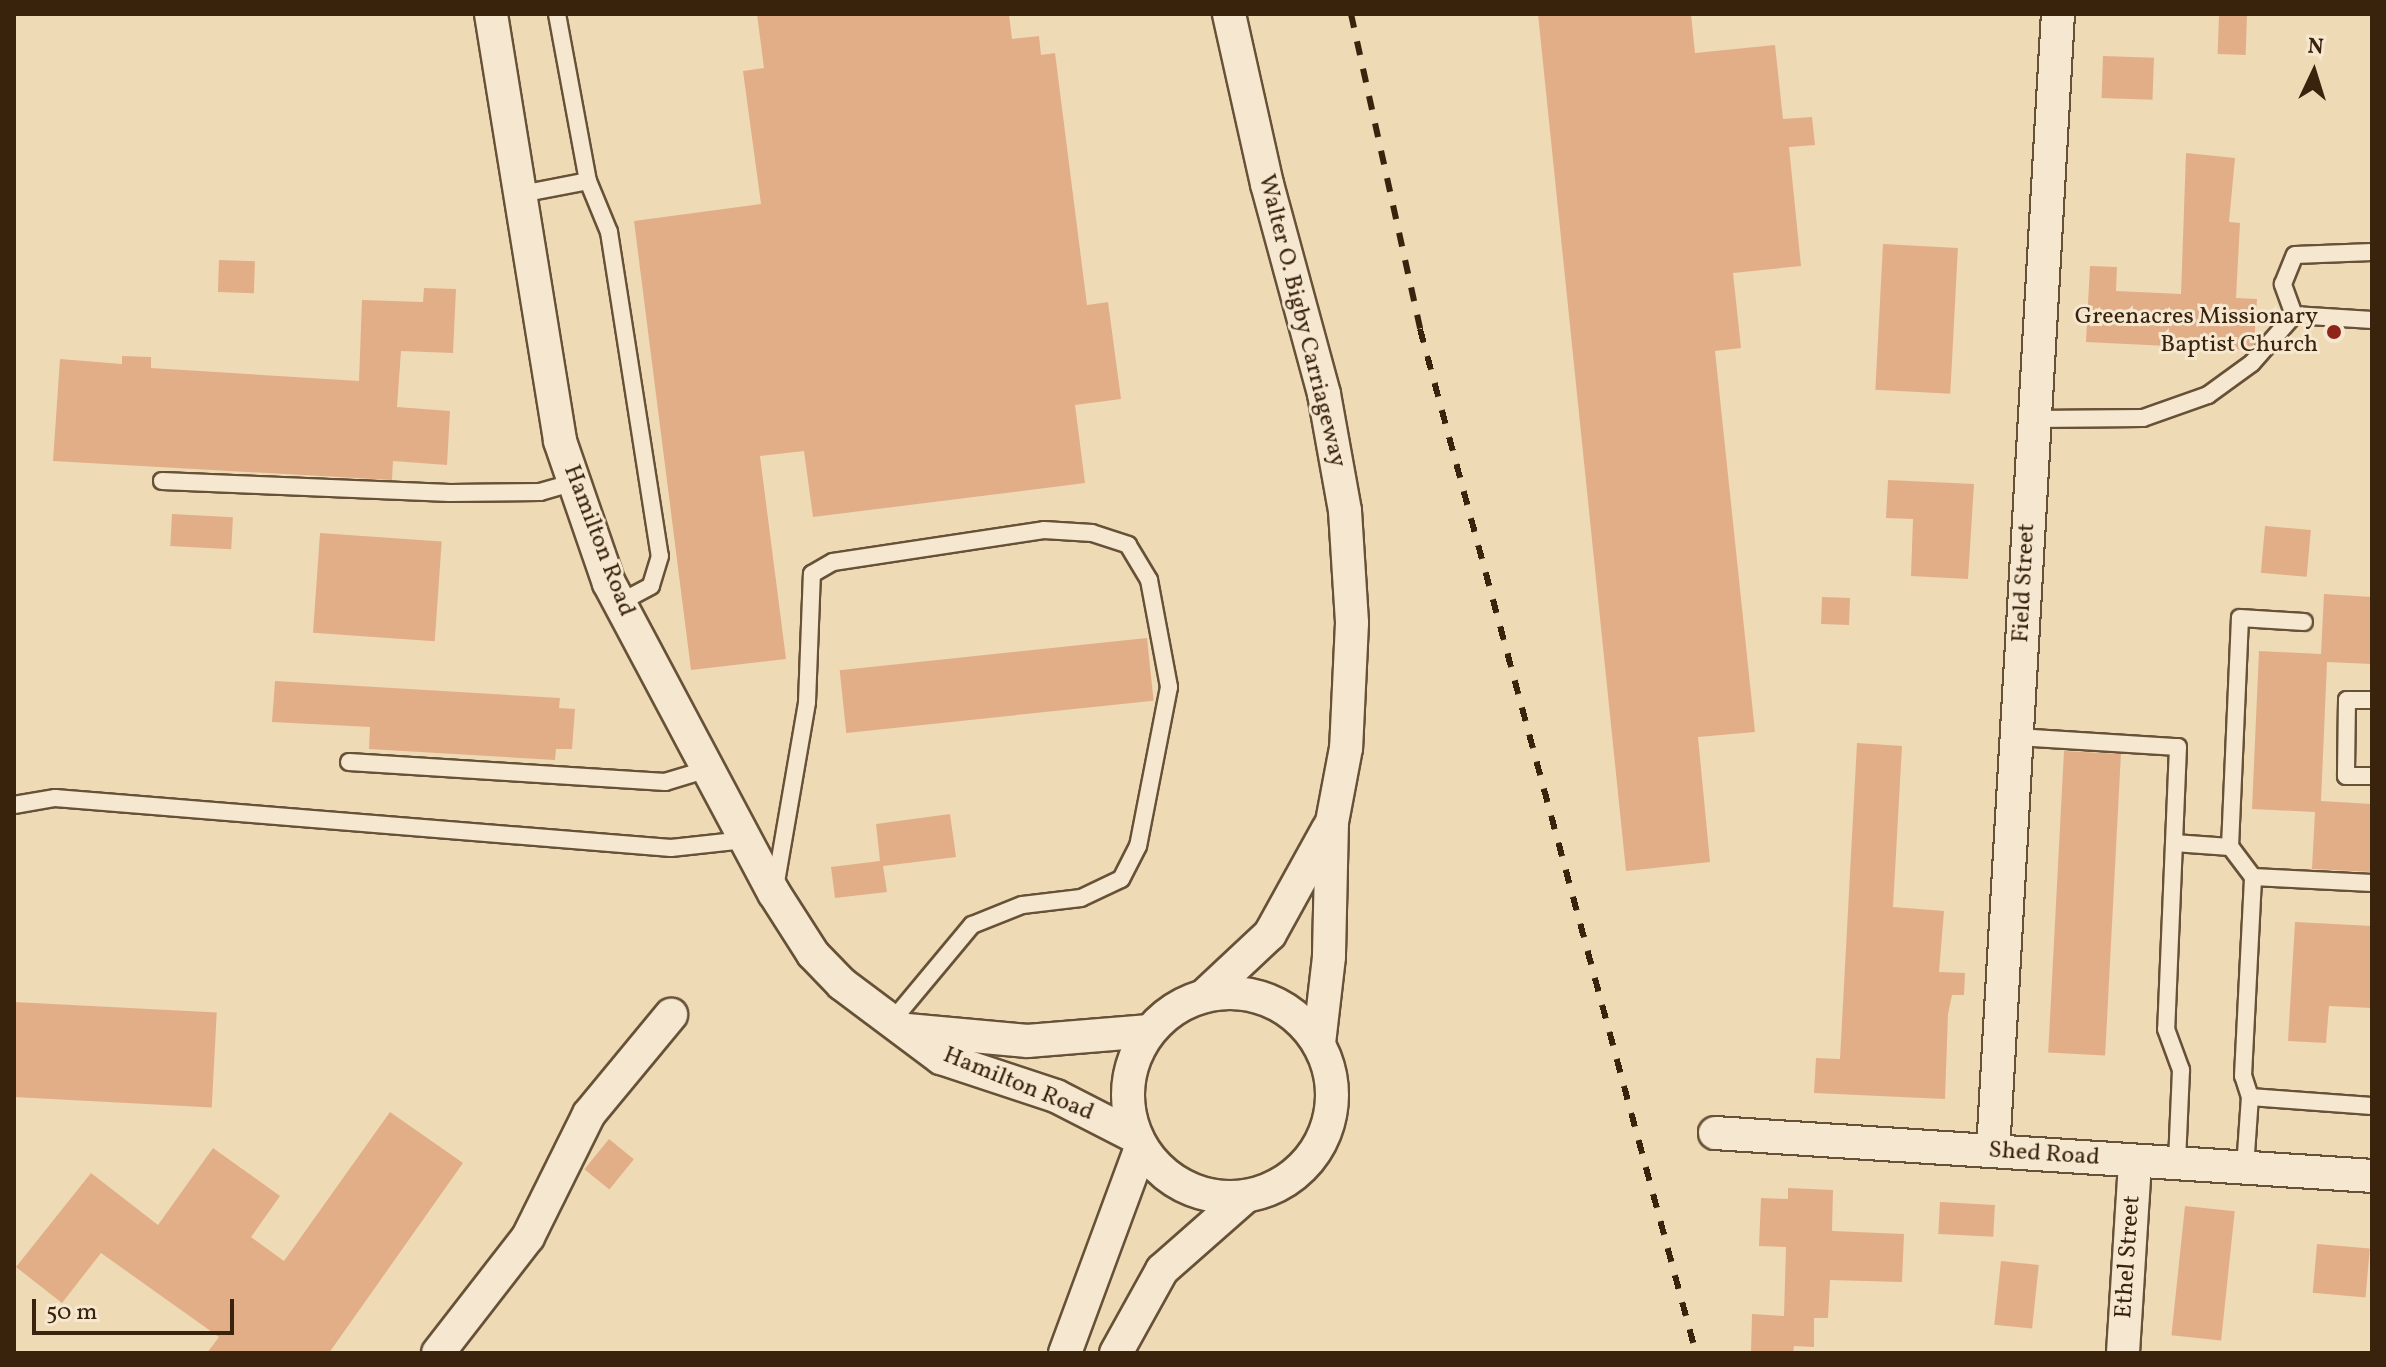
<!DOCTYPE html>
<style>
body{margin:0}
#map{position:relative;width:2386px;height:1367px;overflow:hidden;background:#efdab6;font-family:Vollkorn,serif}
div>[style]{position:absolute}
.building>*{inset:0;background:#e2ae88;transform-origin:0 0}
.roads{filter:drop-shadow(2px 0 #675137) drop-shadow(-2px 0 #675137) drop-shadow(0 2px #675137) drop-shadow(0 -2px #675137)}
.lane>*{height:16px;margin:-8px;padding:0 8px;transform-origin:8px;border-radius:8px;background:#f5e7d0}
.street>*{height:32px;margin:-16px;padding:0 16px;transform-origin:16px;border-radius:16px;background:#f5e7d0}
.street>.ring{margin:-16px;padding:0;box-sizing:content-box;background:none;border:32px solid #f5e7d0;border-radius:50%}
.rail>*{height:6px;margin-top:-3px;transform-origin:0;background:repeating-linear-gradient(90deg,#3a230d 0 14px,transparent 0 28px)}
.dots>*{width:22px;height:22px;translate:-50% -50%;box-sizing:border-box;border:4px solid #f5e7d0;border-radius:50%}
span{translate:-50% -50%;white-space:nowrap;text-align:center;line-height:1.15;-webkit-text-stroke:6px #f5e7d0;paint-order:stroke}
.poi-label{font-size:24px;color:#3a230d}
.right{translate:-100% -50%;text-align:right}
.street-label{font-size:24px;color:#3a230d}
.frame{position:absolute;inset:0;border:16px solid #3a230d;pointer-events:none}
.north{position:absolute;left:2274px;top:32px;width:80px;height:80px;-webkit-text-stroke:6px #f5e7d0;paint-order:stroke;rotate:4deg;font-size:22px;font-weight:700;line-height:32px;text-align:center;color:#3a230d}
.north::after{content:'';display:block;margin:auto;width:28px;height:36px;background:#3a230d;clip-path:polygon(50% 0,100% 100%,50% 72%,0 100%)}
.scale{position:absolute;left:32px;top:1299px;width:202px;height:36px;box-sizing:border-box;border:4px solid #3a230d;border-top:0;padding-left:10px;font-size:24px;line-height:28px;white-space:nowrap;color:#3a230d;-webkit-text-stroke:6px #f5e7d0;paint-order:stroke}
</style>
<div id="map">
<div class="building">
<i style="clip-path:polygon(757px 14px,1009px 14px,1012px 39px,1039px 36px,1041px 55px,1055px 53px,1087px 305px,1108px 302px,1121px 399px,1075px 405px,1085px 483px,813px 517px,804px 451px,760px 456px,786px 659px,691px 670px,634px 221px,761px 204px,743px 71px,764px 68px)"></i>
<i style="clip-path:polygon(1538px 14px,1691px 14px,1695px 53px,1775px 45px,1783px 119px,1812px 117px,1815px 145px,1789px 147px,1801px 266px,1733px 273px,1741px 348px,1715px 351px,1755px 732px,1698px 737px,1710px 862px,1626px 871px)"></i>
<i style="left:2219px;top:15px;width:28px;height:39px;rotate:2deg"></i>
<i style="left:2103px;top:56px;width:51px;height:42px;rotate:2deg"></i>
<i style="clip-path:polygon(2186px 153px,2235px 158px,2229px 222px,2240px 223px,2236px 298px,2257px 299px,2254px 344px,2249px 350px,2086px 342px,2090px 266px,2117px 267px,2116px 291px,2181px 294px)"></i>
<i style="left:1883px;top:244px;width:75px;height:146px;rotate:3deg"></i>
<i style="left:219px;top:260px;width:36px;height:32px;rotate:2deg"></i>
<i style="clip-path:polygon(424px 288px,456px 289px,453px 353px,401px 351px,397px 407px,450px 411px,447px 465px,393px 461px,392px 480px,53px 461px,60px 359px,122px 364px,122px 356px,151px 357px,151px 368px,359px 381px,362px 300px,423px 302px)"></i>
<i style="clip-path:polygon(1888px 480px,1974px 484px,1968px 579px,1911px 576px,1913px 519px,1886px 518px)"></i>
<i style="left:172px;top:514px;width:61px;height:32px;rotate:3deg"></i>
<i style="left:2265px;top:526px;width:46px;height:47px;rotate:5deg"></i>
<i style="left:320px;top:533px;width:122px;height:100px;rotate:4deg"></i>
<i style="clip-path:polygon(2324px 594px,2372px 597px,2372px 664px,2327px 662px,2321px 801px,2372px 804px,2372px 872px,2312px 869px,2315px 812px,2252px 809px,2259px 651px,2321px 654px)"></i>
<i style="left:1822px;top:597px;width:28px;height:27px;rotate:2deg"></i>
<i style="left:1147px;top:638px;width:63px;height:309px;rotate:84deg"></i>
<i style="clip-path:polygon(275px 681px,560px 698px,559px 708px,575px 709px,572px 749px,556px 749px,555px 760px,369px 749px,370px 727px,272px 722px)"></i>
<i style="clip-path:polygon(1857px 743px,1902px 746px,1893px 907px,1944px 911px,1939px 972px,1965px 973px,1964px 995px,1952px 995px,1948px 1014px,1945px 1099px,1814px 1093px,1816px 1058px,1840px 1059px)"></i>
<i style="left:2064px;top:751px;width:57px;height:302px;rotate:3deg"></i>
<i style="clip-path:polygon(950px 814px,956px 857px,883px 866px,887px 892px,835px 898px,831px 867px,880px 861px,876px 824px)"></i>
<i style="clip-path:polygon(2295px 922px,2372px 926px,2372px 1008px,2329px 1006px,2326px 1043px,2288px 1041px)"></i>
<i style="left:14px;top:1002px;width:203px;height:95px;rotate:3deg"></i>
<i style="clip-path:polygon(390px 1112px,463px 1163px,329px 1353px,207px 1353px,219px 1337px,101px 1253px,62px 1303px,16px 1267px,91px 1173px,158px 1225px,213px 1148px,280px 1196px,251px 1237px,284px 1261px)"></i>
<i style="left:609px;top:1139px;width:32px;height:39px;rotate:39deg"></i>
<i style="clip-path:polygon(1788px 1188px,1833px 1190px,1832px 1231px,1904px 1234px,1902px 1282px,1830px 1280px,1828px 1318px,1814px 1318px,1814px 1347px,1794px 1346px,1793px 1353px,1751px 1352px,1752px 1314px,1784px 1316px,1786px 1247px,1759px 1246px,1761px 1198px,1788px 1199px)"></i>
<i style="left:1940px;top:1202px;width:55px;height:32px;rotate:3deg"></i>
<i style="left:2185px;top:1206px;width:50px;height:130px;rotate:6deg"></i>
<i style="left:2317px;top:1244px;width:53px;height:49px;rotate:5deg"></i>
<i style="left:2001px;top:1261px;width:38px;height:64px;rotate:6deg"></i>
</div>
<div class="roads">
<div class="lane">
<i style="left:557px;top:14px;width:170px;rotate:79.5deg"></i>
<i style="left:588px;top:181px;width:55px;rotate:67.6deg"></i>
<i style="left:609px;top:232px;width:328px;rotate:81.1deg"></i>
<i style="left:660px;top:556px;width:31px;rotate:107deg"></i>
<i style="left:651px;top:586px;width:36px;rotate:152deg"></i>
<i style="left:521px;top:194px;width:68px;rotate:-11deg"></i>
<i style="left:2294px;top:315px;width:78px;rotate:3.7deg"></i>
<i style="left:2035px;top:419px;width:108px;rotate:-0.5deg"></i>
<i style="left:2143px;top:418px;width:69px;rotate:-19.5deg"></i>
<i style="left:2208px;top:395px;width:54px;rotate:-36deg"></i>
<i style="left:2252px;top:363px;width:64px;rotate:-48.8deg"></i>
<i style="left:2294px;top:315px;width:33px;rotate:-110deg"></i>
<i style="left:2283px;top:284px;width:31px;rotate:-68deg"></i>
<i style="left:2295px;top:255px;width:77px;rotate:-2.2deg"></i>
<i style="left:162px;top:481px;width:288px;rotate:2.4deg"></i>
<i style="left:450px;top:493px;width:90px;rotate:-0.6deg"></i>
<i style="left:540px;top:492px;width:35px;rotate:-16deg"></i>
<i style="left:2372px;top:700px;width:25px;rotate:180deg"></i>
<i style="left:2347px;top:700px;width:76px;rotate:90.8deg"></i>
<i style="left:2346px;top:776px;width:26px"></i>
<i style="left:2017px;top:737px;width:161px;rotate:3.6deg"></i>
<i style="left:2178px;top:747px;width:282px;rotate:92.4deg"></i>
<i style="left:2166px;top:1029px;width:44px;rotate:69.9deg"></i>
<i style="left:2181px;top:1070px;width:93px;rotate:92.5deg"></i>
<i style="left:349px;top:762px;width:317px;rotate:3.6deg"></i>
<i style="left:665px;top:782px;width:42px;rotate:-16.7deg"></i>
<i style="left:14px;top:805px;width:42px;rotate:-9.7deg"></i>
<i style="left:55px;top:798px;width:618px;rotate:4.64deg"></i>
<i style="left:671px;top:848px;width:74px;rotate:-6.2deg"></i>
<i style="left:2174px;top:843px;width:56px;rotate:4.1deg"></i>
<i style="left:2253px;top:877px;width:119px;rotate:2.9deg"></i>
<i style="left:775px;top:888px;width:189px;rotate:-80.2deg"></i>
<i style="left:807px;top:702px;width:128px;rotate:-87.8deg"></i>
<i style="left:812px;top:574px;width:24px;rotate:-30deg"></i>
<i style="left:833px;top:562px;width:213px;rotate:-8.6deg"></i>
<i style="left:1044px;top:530px;width:48px;rotate:3.6deg"></i>
<i style="left:1092px;top:533px;width:38px;rotate:18deg"></i>
<i style="left:1128px;top:545px;width:41px;rotate:59deg"></i>
<i style="left:1149px;top:580px;width:109px;rotate:79.4deg"></i>
<i style="left:1169px;top:687px;width:162px;rotate:101deg"></i>
<i style="left:1138px;top:846px;width:37px;rotate:117deg"></i>
<i style="left:1121px;top:879px;width:44px;rotate:154.6deg"></i>
<i style="left:1081px;top:898px;width:59px;rotate:173.2deg"></i>
<i style="left:1022px;top:905px;width:54px;rotate:158.2deg"></i>
<i style="left:972px;top:925px;width:125px;rotate:129.8deg"></i>
<i style="left:2250px;top:1097px;width:122px;rotate:4.2deg"></i>
<i style="left:2245px;top:1168px;width:71px;rotate:-86deg"></i>
<i style="left:2250px;top:1097px;width:22px;rotate:-108deg"></i>
<i style="left:2243px;top:1076px;width:199px;rotate:-87.1deg"></i>
<i style="left:2253px;top:877px;width:38px;rotate:-127deg"></i>
<i style="left:2230px;top:847px;width:229px;rotate:-87.5deg"></i>
<i style="left:2240px;top:618px;width:64px;rotate:3.6deg"></i>
</div>
<div class="street">
<i style="left:491px;top:14px;width:433px;rotate:80.8deg"></i>
<i style="left:560px;top:441px;width:150px;rotate:71deg"></i>
<i style="left:609px;top:583px;width:351px;rotate:62deg"></i>
<i style="left:774px;top:893px;width:72px;rotate:57.4deg"></i>
<i style="left:813px;top:954px;width:42px;rotate:46deg"></i>
<i style="left:842px;top:984px;width:124px;rotate:36.8deg"></i>
<i style="left:941px;top:1058px;width:121px;rotate:18.3deg"></i>
<i style="left:1056px;top:1096px;width:85px;rotate:27.2deg"></i>
<i style="left:1229px;top:14px;width:174px;rotate:77.4deg"></i>
<i style="left:1267px;top:184px;width:218px;rotate:74.8deg"></i>
<i style="left:1324px;top:394px;width:119px;rotate:79.8deg"></i>
<i style="left:1345px;top:511px;width:112px;rotate:86.4deg"></i>
<i style="left:1352px;top:623px;width:125px;rotate:92.7deg"></i>
<i style="left:1346px;top:748px;width:75px;rotate:100.7deg"></i>
<i style="left:1332px;top:822px;width:135px;rotate:91.3deg"></i>
<i style="left:1329px;top:957px;width:88px;rotate:96.6deg"></i>
<i class="ring" style="left:1128px;top:993px;width:172px;height:172px"></i>
<i style="left:1205px;top:995px;width:89px;rotate:-43.2deg"></i>
<i style="left:1270px;top:934px;width:120px;rotate:-61.1deg"></i>
<i style="left:907px;top:1030px;width:121px;rotate:5.2deg"></i>
<i style="left:1028px;top:1041px;width:121px;rotate:-4.7deg"></i>
<i style="left:1715px;top:1133px;width:658px;rotate:3.74deg"></i>
<i style="left:1993px;top:1151px;width:1139px;rotate:-86.73deg"></i>
<i style="left:438px;top:1353px;width:147px;rotate:-52.2deg"></i>
<i style="left:528px;top:1237px;width:137px;rotate:-63.6deg"></i>
<i style="left:589px;top:1114px;width:129px;rotate:-50.4deg"></i>
<i style="left:1065px;top:1353px;width:220px;rotate:-69.7deg"></i>
<i style="left:1116px;top:1353px;width:95px;rotate:-61deg"></i>
<i style="left:1162px;top:1270px;width:112px;rotate:-41.4deg"></i>
<i style="left:2123px;top:1353px;width:192px;rotate:-86.4deg"></i>
</div>
</div>
<div class="rail">
<i style="left:1351px;top:14px;width:322px;rotate:77.6deg"></i>
<i style="left:1420px;top:329px;width:1061px;rotate:74.92deg"></i>
</div>
<div class="dots">
<i style="left:2334px;top:332px;background:#8f2418"></i>
</div>
<div class="poi-label">
<span class="right" style="left:2318px;top:332px">Greenacres Missionary<br>Baptist Church</span>
</div>
<div class="street-label">
<span style="left:1301px;top:321px;rotate:76deg">Walter O. Bigby Carriageway</span>
<span style="left:598px;top:541px;rotate:69deg">Hamilton Road</span>
<span style="left:2025px;top:583px;rotate:-87deg">Field Street</span>
<span style="left:1018px;top:1085px;rotate:22deg">Hamilton Road</span>
<span style="left:2044px;top:1155px;rotate:4deg">Shed Road</span>
<span style="left:2129px;top:1257px;rotate:-86deg">Ethel Street</span>
</div>
<div class="frame"></div>
<div class="north">N</div>
<div class="scale">50 m</div>
</div>
